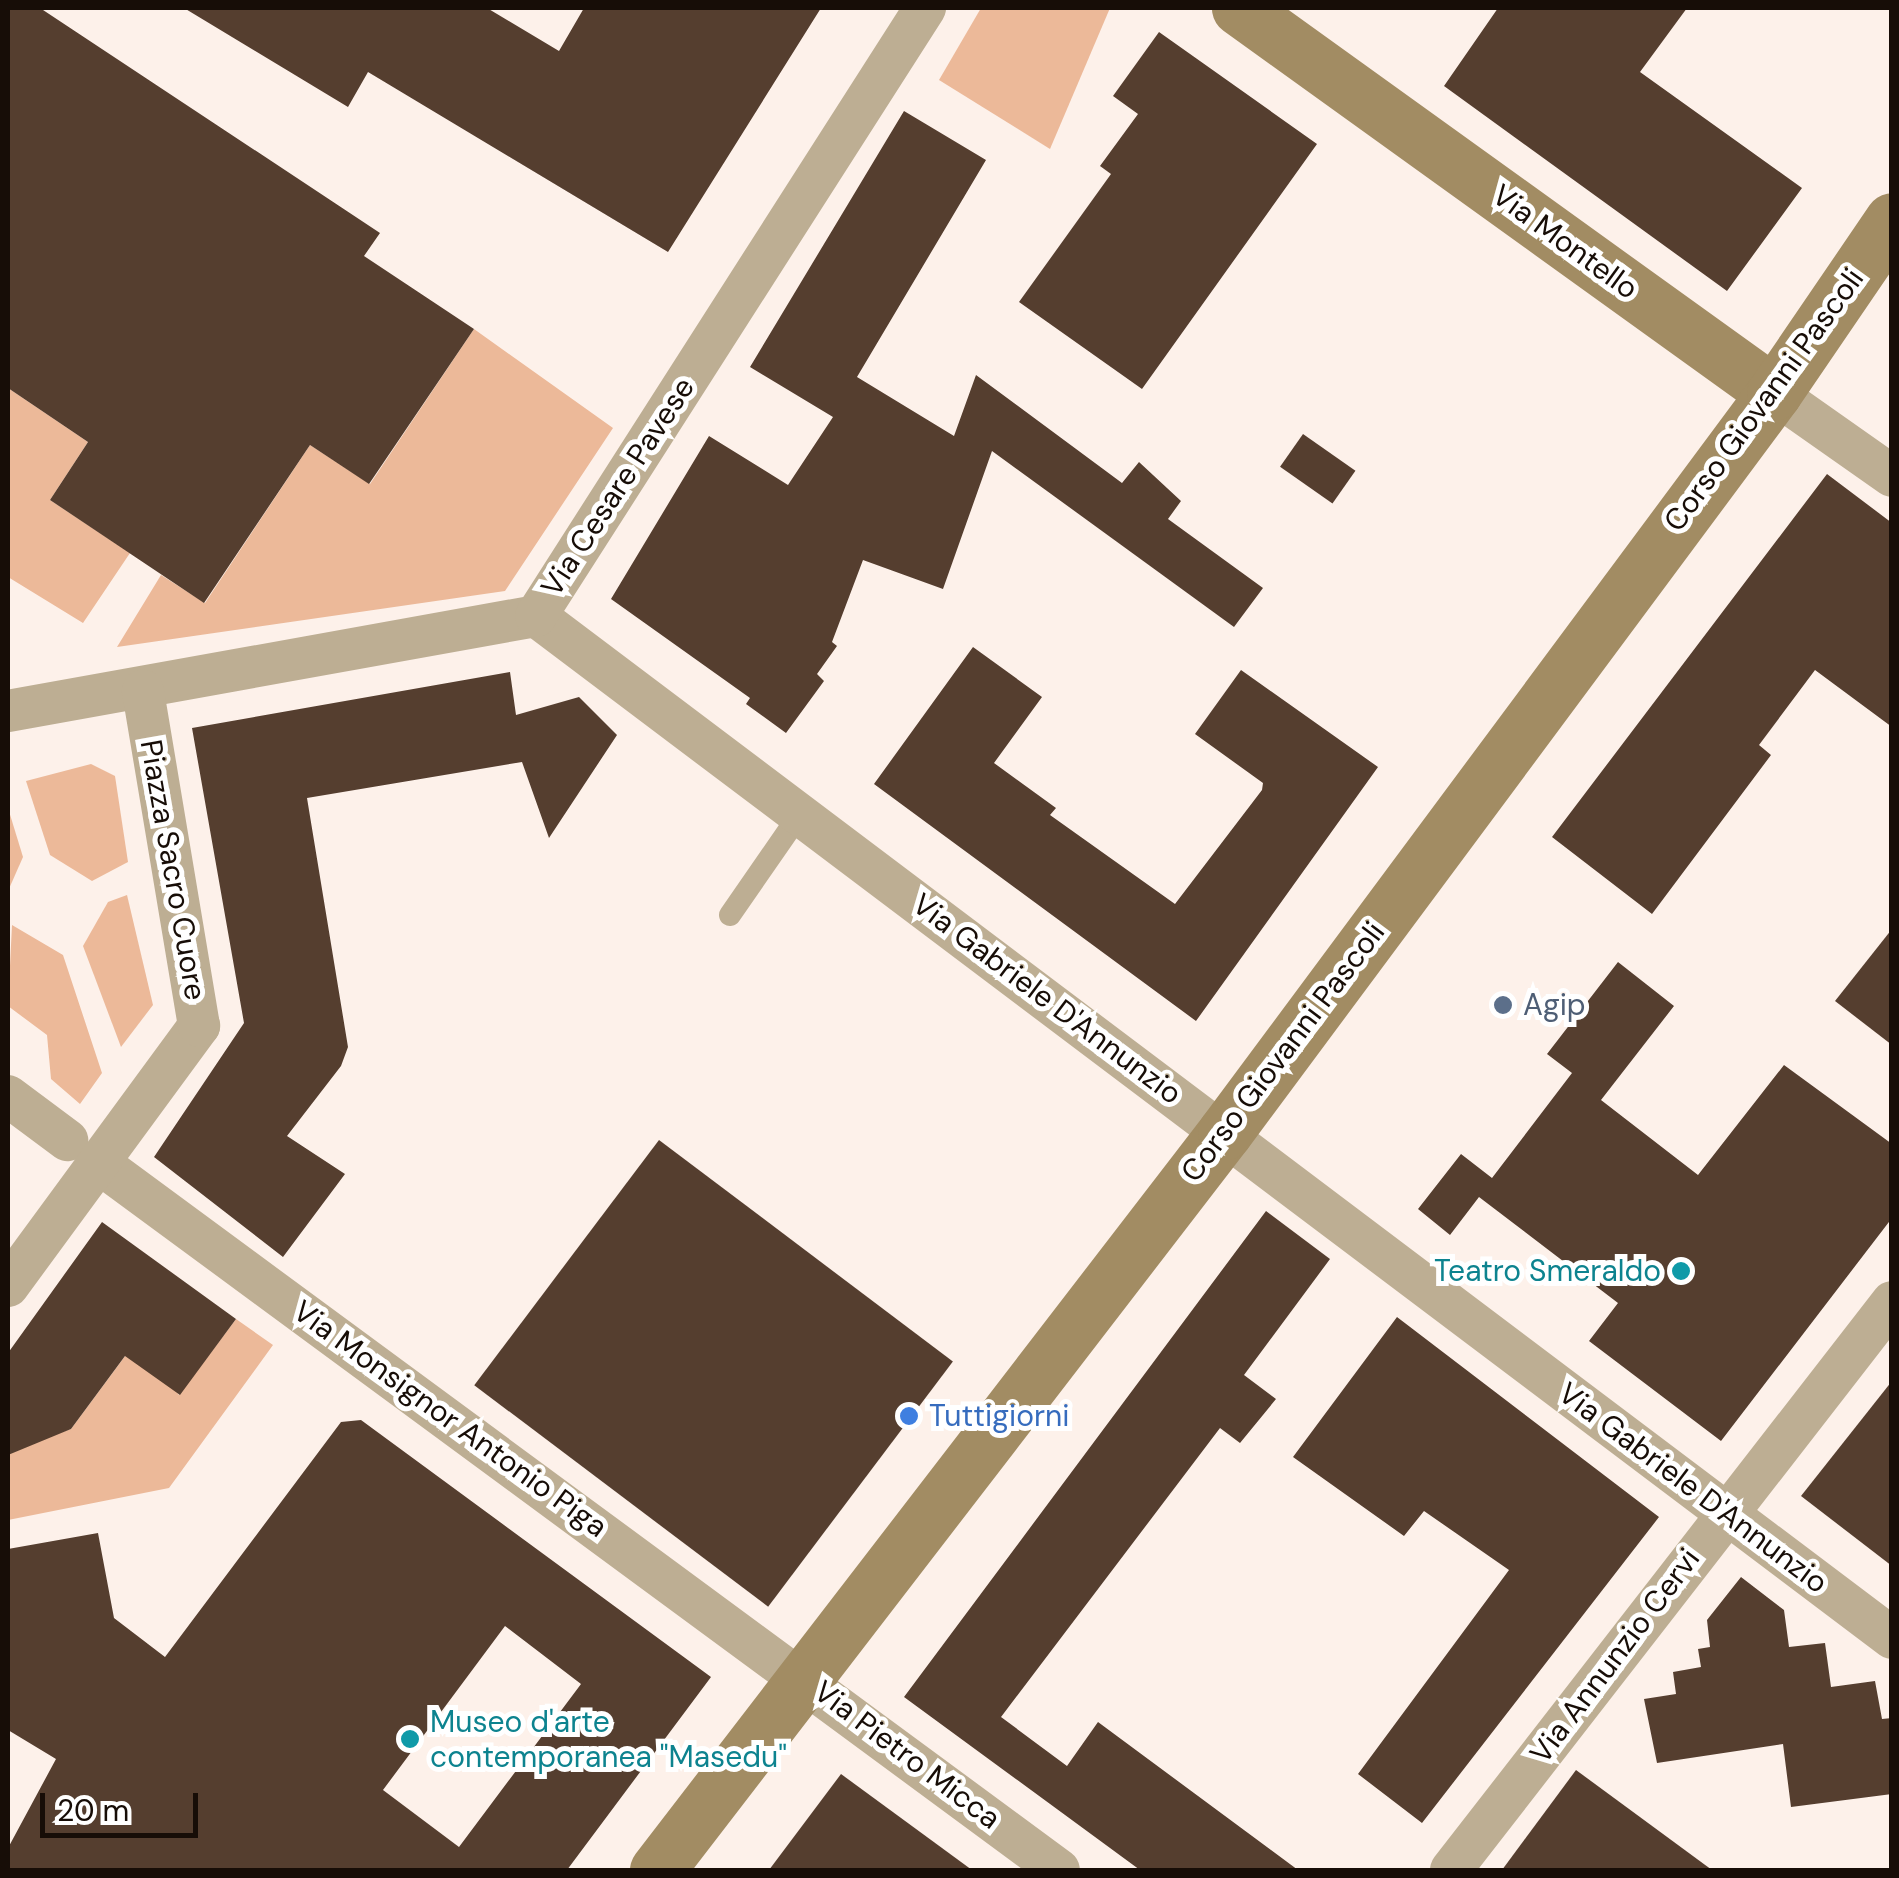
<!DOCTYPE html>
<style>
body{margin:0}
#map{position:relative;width:1899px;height:1878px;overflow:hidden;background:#fdf1ea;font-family:"DM Sans",sans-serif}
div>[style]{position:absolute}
.green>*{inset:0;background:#ecb999}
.building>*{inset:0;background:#553e2f;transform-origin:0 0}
.lane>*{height:22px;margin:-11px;padding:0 11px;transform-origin:11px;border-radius:11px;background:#bdae93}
.street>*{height:42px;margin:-21px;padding:0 21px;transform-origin:21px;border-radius:21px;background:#bdae93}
.secondary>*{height:55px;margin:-27.5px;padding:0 27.5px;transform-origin:27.5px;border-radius:27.5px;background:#a28c63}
.dots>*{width:28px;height:28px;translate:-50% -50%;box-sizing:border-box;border:5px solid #fff;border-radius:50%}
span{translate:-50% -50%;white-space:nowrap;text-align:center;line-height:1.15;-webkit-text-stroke:10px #fff;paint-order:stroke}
.street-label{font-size:30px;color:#170d07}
.service-label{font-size:30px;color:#4e5e75}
.left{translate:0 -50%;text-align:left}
.culture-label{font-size:30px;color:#0d838f}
.right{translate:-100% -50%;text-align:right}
.shop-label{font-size:30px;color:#366cbe}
.frame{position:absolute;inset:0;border:10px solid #170d07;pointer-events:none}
.scale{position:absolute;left:40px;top:1793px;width:158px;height:45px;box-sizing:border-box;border:5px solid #170d07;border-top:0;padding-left:12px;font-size:30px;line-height:35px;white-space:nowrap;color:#170d07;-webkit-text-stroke:8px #fff;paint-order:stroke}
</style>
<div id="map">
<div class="green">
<i style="clip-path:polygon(981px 8px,1110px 8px,1050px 149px,939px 80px)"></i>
<i style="clip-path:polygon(474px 329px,613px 428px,505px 591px,117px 647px,161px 575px,205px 603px,310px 445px,370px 484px)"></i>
<i style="clip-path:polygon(8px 388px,88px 442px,50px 500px,130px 553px,83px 623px,8px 577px)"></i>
<i style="clip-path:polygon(91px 764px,115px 776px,128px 862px,92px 881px,50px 855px,26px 781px)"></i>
<i style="clip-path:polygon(8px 808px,23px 857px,8px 891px)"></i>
<i style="clip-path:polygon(127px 895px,153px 1005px,121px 1047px,83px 946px,108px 902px)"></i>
<i style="clip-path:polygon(12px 925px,63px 955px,102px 1073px,80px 1104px,51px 1079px,47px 1035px,8px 1006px)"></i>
<i style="clip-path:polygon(236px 1319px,273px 1345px,169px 1488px,8px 1520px,8px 1450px,71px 1429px,137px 1340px,179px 1395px)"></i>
</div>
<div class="building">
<i style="clip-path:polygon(8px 8px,40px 8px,380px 233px,364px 256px,474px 329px,369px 484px,310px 445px,204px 603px,50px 500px,88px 442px,8px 388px)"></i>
<i style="clip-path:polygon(184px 8px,487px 8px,559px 51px,584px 8px,821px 8px,668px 252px,368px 72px,348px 107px)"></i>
<i style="clip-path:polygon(1498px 8px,1687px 8px,1640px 72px,1802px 188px,1727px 291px,1444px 86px)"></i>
<i style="clip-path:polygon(1159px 32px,1317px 144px,1142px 389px,1019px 302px,1111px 174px,1100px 166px,1138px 114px,1113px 96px)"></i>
<i style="clip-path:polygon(904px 111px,986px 160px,857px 377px,954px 436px,976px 375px,1122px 483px,1139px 462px,1181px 501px,1168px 519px,1263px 588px,1234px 627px,992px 451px,943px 589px,863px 560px,832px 642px,837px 646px,817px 674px,824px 681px,786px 733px,746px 704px,750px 698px,611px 599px,709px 436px,788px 485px,833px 417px,750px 367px)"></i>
<i style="left:1303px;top:434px;width:64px;height:40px;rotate:35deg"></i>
<i style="clip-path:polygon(1827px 474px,1892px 523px,1892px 727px,1815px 670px,1759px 745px,1771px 755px,1652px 914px,1552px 837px)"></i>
<i style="clip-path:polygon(973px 647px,1042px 697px,994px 763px,1056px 808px,1050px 815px,1175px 904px,1262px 790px,1263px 783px,1195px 734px,1241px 670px,1378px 767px,1196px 1021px,874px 784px)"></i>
<i style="clip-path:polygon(510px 672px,516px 715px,579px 697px,617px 735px,549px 838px,522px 762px,307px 798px,348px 1047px,341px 1066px,287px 1136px,345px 1174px,283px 1257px,154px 1157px,244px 1023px,192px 728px)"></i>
<i style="clip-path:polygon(1892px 929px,1892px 1045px,1835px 1001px)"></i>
<i style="clip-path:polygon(1618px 962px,1674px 1006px,1601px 1100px,1698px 1175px,1784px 1065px,1892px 1144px,1892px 1218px,1721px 1441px,1589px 1341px,1618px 1303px,1479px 1197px,1450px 1235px,1418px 1209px,1461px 1154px,1492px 1178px,1572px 1073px,1547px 1054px)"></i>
<i style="left:659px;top:1140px;width:368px;height:307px;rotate:37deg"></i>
<i style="clip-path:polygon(1266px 1211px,1330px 1259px,1244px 1375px,1276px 1399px,1240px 1443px,1220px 1428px,1001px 1717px,1067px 1766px,1098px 1722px,1298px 1870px,1140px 1870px,904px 1697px)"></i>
<i style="clip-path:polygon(102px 1222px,236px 1319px,180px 1395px,125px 1356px,71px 1429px,8px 1455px,8px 1353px)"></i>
<i style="clip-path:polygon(1397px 1317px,1659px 1517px,1422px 1823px,1358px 1774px,1509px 1570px,1424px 1511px,1404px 1536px,1293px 1457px)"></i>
<i style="clip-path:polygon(1892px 1381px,1892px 1566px,1801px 1496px)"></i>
<i style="clip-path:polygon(evenodd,361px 1420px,711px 1677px,567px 1870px,8px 1870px,8px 1848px,56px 1759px,8px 1730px,8px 1549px,98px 1533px,114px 1618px,165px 1657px,341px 1422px,361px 1420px,505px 1626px,581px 1684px,459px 1847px,383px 1790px,505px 1626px)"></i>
<i style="clip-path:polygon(1741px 1577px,1784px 1610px,1789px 1647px,1825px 1643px,1831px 1687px,1875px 1681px,1882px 1719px,1892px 1718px,1892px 1794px,1791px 1807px,1783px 1744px,1657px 1763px,1644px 1699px,1676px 1694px,1673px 1672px,1701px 1667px,1698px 1649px,1710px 1647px,1707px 1620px)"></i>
<i style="clip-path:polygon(1576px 1770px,1712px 1870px,1502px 1870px)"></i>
<i style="clip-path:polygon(841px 1774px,972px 1870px,769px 1870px)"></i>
</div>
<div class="lane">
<i style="left:730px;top:915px;width:123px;rotate:-55.3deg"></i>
</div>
<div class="street">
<i style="left:1774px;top:393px;width:144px;rotate:35.1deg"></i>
<i style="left:536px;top:616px;width:1698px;rotate:37deg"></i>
<i style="left:8px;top:711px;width:536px;rotate:-10.2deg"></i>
<i style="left:536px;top:616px;width:722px;rotate:-57.39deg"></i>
<i style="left:8px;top:1096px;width:74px;rotate:36.7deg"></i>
<i style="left:99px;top:1163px;width:1192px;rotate:36.37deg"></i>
<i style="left:8px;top:1286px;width:323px;rotate:-53.7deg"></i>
<i style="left:199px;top:1026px;width:340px;rotate:-99.5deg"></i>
<i style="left:1451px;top:1870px;width:719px;rotate:-52.17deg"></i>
</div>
<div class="secondary">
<i style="left:1239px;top:8px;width:659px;rotate:35.74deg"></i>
<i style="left:657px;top:1870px;width:931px;rotate:-52.42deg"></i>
<i style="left:1225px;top:1132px;width:921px;rotate:-53.39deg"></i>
<i style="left:1774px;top:393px;width:209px;rotate:-55.7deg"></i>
</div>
<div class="dots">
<i style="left:1503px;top:1005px;background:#5c6f8a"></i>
<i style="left:1681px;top:1271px;background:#0f9aa8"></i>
<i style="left:909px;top:1416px;background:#3f7fe0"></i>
<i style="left:410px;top:1739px;background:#0f9aa8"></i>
</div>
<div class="street-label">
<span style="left:1565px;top:242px;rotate:36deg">Via Montello</span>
<span style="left:1764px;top:400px;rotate:-54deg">Corso Giovanni Pascoli</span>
<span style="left:618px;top:487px;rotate:-57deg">Via Cesare Pavese</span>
<span style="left:173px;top:870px;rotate:80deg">Piazza Sacro Cuore</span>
<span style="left:1047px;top:999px;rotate:37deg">Via Gabriele D'Annunzio</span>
<span style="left:1283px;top:1052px;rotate:-53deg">Corso Giovanni Pascoli</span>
<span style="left:450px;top:1419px;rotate:36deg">Via Monsignor Antonio Piga</span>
<span style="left:1693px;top:1488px;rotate:37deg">Via Gabriele D'Annunzio</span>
<span style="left:1615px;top:1656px;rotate:-53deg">Via Annunzio Cervi</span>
<span style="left:907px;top:1755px;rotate:37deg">Via Pietro Micca</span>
</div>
<div class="service-label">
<span class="left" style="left:1523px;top:1005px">Agip</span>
</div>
<div class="culture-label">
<span class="right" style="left:1661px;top:1271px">Teatro Smeraldo</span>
<span class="left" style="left:430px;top:1739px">Museo d'arte<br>contemporanea "Masedu"</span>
</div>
<div class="shop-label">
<span class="left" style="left:929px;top:1416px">Tuttigiorni</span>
</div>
<div class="frame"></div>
<div class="scale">20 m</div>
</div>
